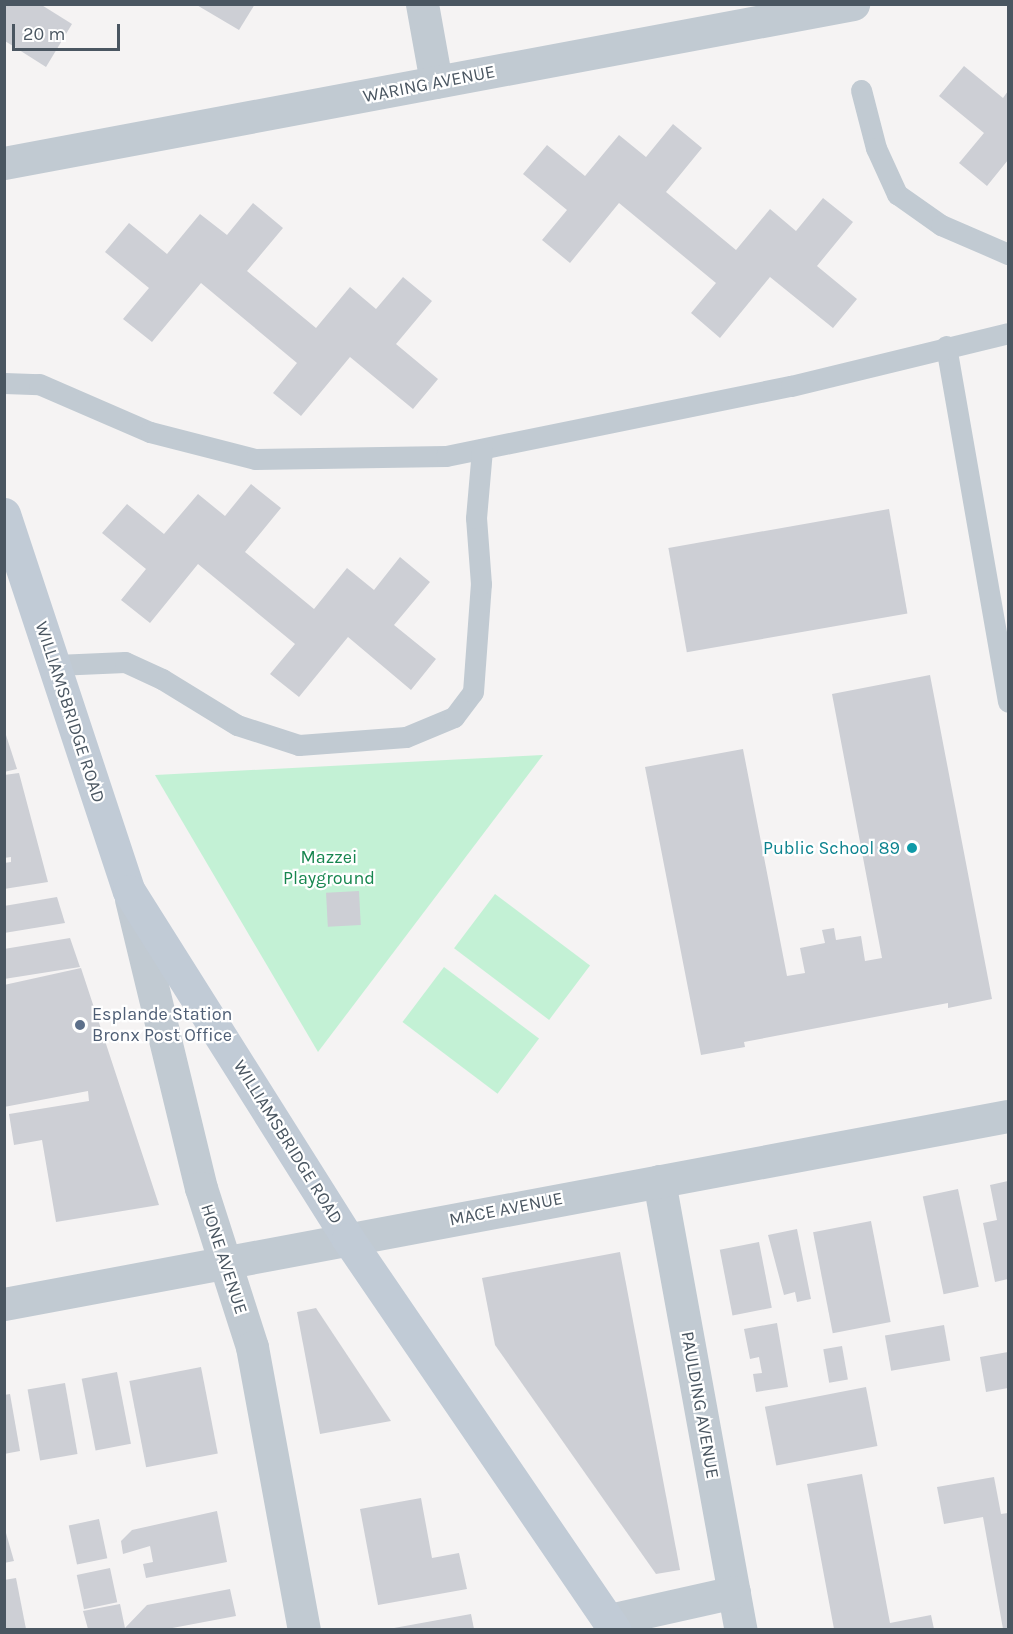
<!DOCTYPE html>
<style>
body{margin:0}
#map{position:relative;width:1013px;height:1634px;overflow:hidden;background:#f5f3f3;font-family:Karla,sans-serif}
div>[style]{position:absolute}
.green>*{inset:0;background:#c3f1d5;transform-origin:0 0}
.building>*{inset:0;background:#cdcfd5;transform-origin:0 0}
.service>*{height:21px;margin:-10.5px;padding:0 10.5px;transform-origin:10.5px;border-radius:10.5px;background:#c1cad2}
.minor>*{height:33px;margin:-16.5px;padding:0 16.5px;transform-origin:16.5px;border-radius:16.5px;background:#c1cad2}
.secondary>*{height:33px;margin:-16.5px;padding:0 16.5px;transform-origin:16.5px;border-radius:16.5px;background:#c1cbd6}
.dots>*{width:16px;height:16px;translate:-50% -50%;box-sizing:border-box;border:3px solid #fff;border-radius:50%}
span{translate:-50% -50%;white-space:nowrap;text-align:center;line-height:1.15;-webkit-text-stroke:4.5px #fff;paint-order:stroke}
.street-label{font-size:18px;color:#4a5661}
.culture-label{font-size:18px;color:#0d838f}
.right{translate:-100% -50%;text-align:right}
.park-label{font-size:18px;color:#17864f}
.service-label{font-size:18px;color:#4e5e75}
.left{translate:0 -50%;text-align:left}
.frame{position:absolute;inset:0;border:6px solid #4a5661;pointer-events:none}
.scale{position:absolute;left:12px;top:24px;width:108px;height:27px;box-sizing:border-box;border:3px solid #4a5661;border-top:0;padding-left:8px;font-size:18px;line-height:21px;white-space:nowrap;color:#4a5661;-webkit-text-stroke:4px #fff;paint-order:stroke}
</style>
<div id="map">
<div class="green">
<i style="clip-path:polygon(543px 755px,318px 1052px,155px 775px)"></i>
<i style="left:495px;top:894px;width:119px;height:68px;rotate:37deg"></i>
<i style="left:444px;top:967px;width:119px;height:69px;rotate:37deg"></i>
</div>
<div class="building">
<i style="clip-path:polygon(5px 4px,40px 4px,72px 24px,46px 67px,5px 41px)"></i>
<i style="clip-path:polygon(195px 4px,255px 4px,239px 30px)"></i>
<i style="clip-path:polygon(964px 66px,1003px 98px,1008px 91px,1008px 160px,987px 186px,959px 163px,984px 133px,939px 96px)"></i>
<i style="clip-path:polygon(673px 124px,702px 148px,666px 192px,736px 250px,770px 209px,796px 231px,823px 198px,853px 222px,817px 266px,857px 299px,833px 328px,770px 277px,720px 338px,691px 313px,716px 283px,619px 203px,570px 263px,542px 240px,567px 210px,523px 174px,547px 145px,585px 176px,619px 135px,646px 157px)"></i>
<i style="clip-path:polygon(253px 203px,283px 228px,247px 271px,316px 328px,350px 287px,376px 309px,403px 277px,432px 301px,396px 344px,438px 379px,413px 409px,350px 357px,301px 416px,273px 393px,297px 363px,201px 283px,152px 342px,123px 319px,149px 288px,105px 252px,129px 223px,167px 254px,200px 214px,227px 235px)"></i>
<i style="clip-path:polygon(251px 484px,281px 508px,245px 552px,314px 609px,347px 568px,374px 590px,400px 557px,430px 582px,394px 625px,436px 659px,411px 690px,348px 637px,299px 697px,270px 674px,295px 644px,198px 564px,150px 623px,121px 600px,146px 569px,102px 533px,127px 504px,164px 534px,198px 494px,225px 516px)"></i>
<i style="left:889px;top:509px;width:106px;height:224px;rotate:80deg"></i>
<i style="clip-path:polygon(930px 675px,992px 999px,948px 1008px,948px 1003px,744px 1042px,745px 1047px,701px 1055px,645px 767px,743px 749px,787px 976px,805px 973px,800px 948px,825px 943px,822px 930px,834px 928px,836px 940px,861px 936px,865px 961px,882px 958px,832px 694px)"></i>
<i style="clip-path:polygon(5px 732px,17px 769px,4px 772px,4px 733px)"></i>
<i style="clip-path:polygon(19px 773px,48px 882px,4px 889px,4px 863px,11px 862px,11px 857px,4px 858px,4px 775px)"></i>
<i style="left:359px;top:891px;width:34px;height:33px;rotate:87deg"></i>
<i style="clip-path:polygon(57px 897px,65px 923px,4px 933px,4px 906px)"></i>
<i style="clip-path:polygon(70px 938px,80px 967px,4px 979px,4px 949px)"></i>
<i style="clip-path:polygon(81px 968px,159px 1205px,56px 1222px,42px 1140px,14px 1145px,9px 1114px,89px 1101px,88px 1091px,4px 1107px,4px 985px)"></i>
<i style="clip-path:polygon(1008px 1181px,1008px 1279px,995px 1282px,983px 1223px,997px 1220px,990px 1185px)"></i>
<i style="left:958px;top:1189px;width:100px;height:36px;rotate:78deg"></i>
<i style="left:871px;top:1221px;width:103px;height:59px;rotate:79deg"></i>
<i style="clip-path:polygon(797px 1229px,811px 1299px,797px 1302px,795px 1292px,784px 1295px,768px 1235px)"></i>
<i style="left:759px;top:1242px;width:67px;height:40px;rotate:79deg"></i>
<i style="clip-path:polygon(620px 1252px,680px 1570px,656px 1574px,495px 1345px,482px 1278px)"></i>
<i style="clip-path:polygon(316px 1308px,391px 1421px,320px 1434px,297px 1312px)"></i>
<i style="clip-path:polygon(777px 1323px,788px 1387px,756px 1392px,753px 1374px,762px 1373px,759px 1357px,750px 1359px,744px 1329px)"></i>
<i style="left:944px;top:1325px;width:36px;height:60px;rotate:80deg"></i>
<i style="left:842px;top:1346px;width:34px;height:19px;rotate:80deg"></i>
<i style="clip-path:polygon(1008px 1352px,1008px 1388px,986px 1392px,980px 1357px)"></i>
<i style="left:201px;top:1367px;width:88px;height:73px;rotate:79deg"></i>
<i style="left:117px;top:1372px;width:73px;height:36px;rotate:79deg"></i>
<i style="left:65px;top:1383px;width:72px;height:38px;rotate:80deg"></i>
<i style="left:866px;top:1387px;width:60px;height:103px;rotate:79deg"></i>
<i style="clip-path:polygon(10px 1394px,20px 1451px,4px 1454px,4px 1395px)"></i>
<i style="clip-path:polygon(862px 1474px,890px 1623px,931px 1615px,934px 1629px,834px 1629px,807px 1484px)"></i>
<i style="clip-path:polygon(994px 1477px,1001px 1514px,1008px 1513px,1008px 1629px,1003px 1629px,983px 1517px,944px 1524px,937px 1487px)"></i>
<i style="clip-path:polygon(421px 1498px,432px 1558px,459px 1553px,467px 1589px,378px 1605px,360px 1509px)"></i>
<i style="clip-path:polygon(217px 1511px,227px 1562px,146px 1578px,143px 1564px,153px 1562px,150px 1546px,123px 1554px,121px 1541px,132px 1530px)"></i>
<i style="left:99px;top:1519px;width:40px;height:31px;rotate:78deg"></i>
<i style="clip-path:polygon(4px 1526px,14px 1561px,4px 1563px)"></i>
<i style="left:110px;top:1568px;width:35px;height:34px;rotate:78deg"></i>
<i style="clip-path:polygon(16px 1578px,26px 1629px,4px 1629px,4px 1580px)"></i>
<i style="clip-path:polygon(230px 1589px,236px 1616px,167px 1629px,88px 1629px,83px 1611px,120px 1604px,125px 1628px,147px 1605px)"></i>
<i style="clip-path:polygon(471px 1614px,474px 1629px,394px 1629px,394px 1628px)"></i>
</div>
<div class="service">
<i style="left:861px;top:90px;width:60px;rotate:75.5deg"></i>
<i style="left:876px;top:148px;width:51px;rotate:65.5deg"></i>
<i style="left:897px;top:194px;width:54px;rotate:35.2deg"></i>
<i style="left:941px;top:225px;width:73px;rotate:23.4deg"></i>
<i style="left:946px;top:346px;width:361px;rotate:80.1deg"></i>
<i style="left:4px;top:383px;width:35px;rotate:2deg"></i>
<i style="left:39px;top:384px;width:121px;rotate:23.4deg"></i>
<i style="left:150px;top:432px;width:108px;rotate:14.4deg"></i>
<i style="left:255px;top:459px;width:191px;rotate:-0.9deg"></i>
<i style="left:446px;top:456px;width:352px;rotate:-11.5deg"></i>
<i style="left:791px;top:386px;width:223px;rotate:-13.7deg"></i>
<i style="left:56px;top:665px;width:69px;rotate:-2.5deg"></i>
<i style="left:125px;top:662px;width:41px;rotate:24.7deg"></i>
<i style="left:162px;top:679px;width:88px;rotate:31.5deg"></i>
<i style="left:237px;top:725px;width:65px;rotate:17.9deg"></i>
<i style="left:299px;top:745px;width:107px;rotate:-4.3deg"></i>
<i style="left:406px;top:737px;width:52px;rotate:-22.6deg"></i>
<i style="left:454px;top:717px;width:31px;rotate:-53deg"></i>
<i style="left:473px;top:692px;width:108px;rotate:-85.8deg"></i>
<i style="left:481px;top:584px;width:66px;rotate:-94.3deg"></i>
<i style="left:476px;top:518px;width:69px;rotate:-85deg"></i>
</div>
<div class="minor">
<i style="left:422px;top:4px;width:79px;rotate:79.8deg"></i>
<i style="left:4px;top:163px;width:864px;rotate:-10.61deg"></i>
<i style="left:131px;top:899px;width:297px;rotate:76.4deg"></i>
<i style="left:201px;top:1188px;width:167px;rotate:72.2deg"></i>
<i style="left:252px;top:1347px;width:288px;rotate:79.6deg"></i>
<i style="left:659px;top:1181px;width:456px;rotate:79.7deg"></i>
<i style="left:4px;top:1304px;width:1021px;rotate:-10.61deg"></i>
<i style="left:609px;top:1620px;width:128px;rotate:-12.6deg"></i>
</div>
<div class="secondary">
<i style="left:4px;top:514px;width:397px;rotate:71.7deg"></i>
<i style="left:129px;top:891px;width:411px;rotate:57.8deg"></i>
<i style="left:348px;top:1239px;width:473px;rotate:55.7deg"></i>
</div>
<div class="dots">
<i style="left:912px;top:848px;background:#0f9aa8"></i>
<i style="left:80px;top:1025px;background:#5c6f8a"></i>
</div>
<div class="street-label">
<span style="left:429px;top:84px;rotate:-11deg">WARING AVENUE</span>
<span style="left:70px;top:712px;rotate:72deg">WILLIAMSBRIDGE ROAD</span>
<span style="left:288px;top:1142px;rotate:58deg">WILLIAMSBRIDGE ROAD</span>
<span style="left:506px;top:1209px;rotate:-11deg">MACE AVENUE</span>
<span style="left:224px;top:1259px;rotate:72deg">HONE AVENUE</span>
<span style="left:700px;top:1405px;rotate:80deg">PAULDING AVENUE</span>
</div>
<div class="culture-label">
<span class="right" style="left:900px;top:848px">Public School 89</span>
</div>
<div class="park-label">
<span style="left:329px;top:868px">Mazzei<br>Playground</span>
</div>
<div class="service-label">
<span class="left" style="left:92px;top:1025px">Esplande Station<br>Bronx Post Office</span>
</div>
<div class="frame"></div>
<div class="scale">20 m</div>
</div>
